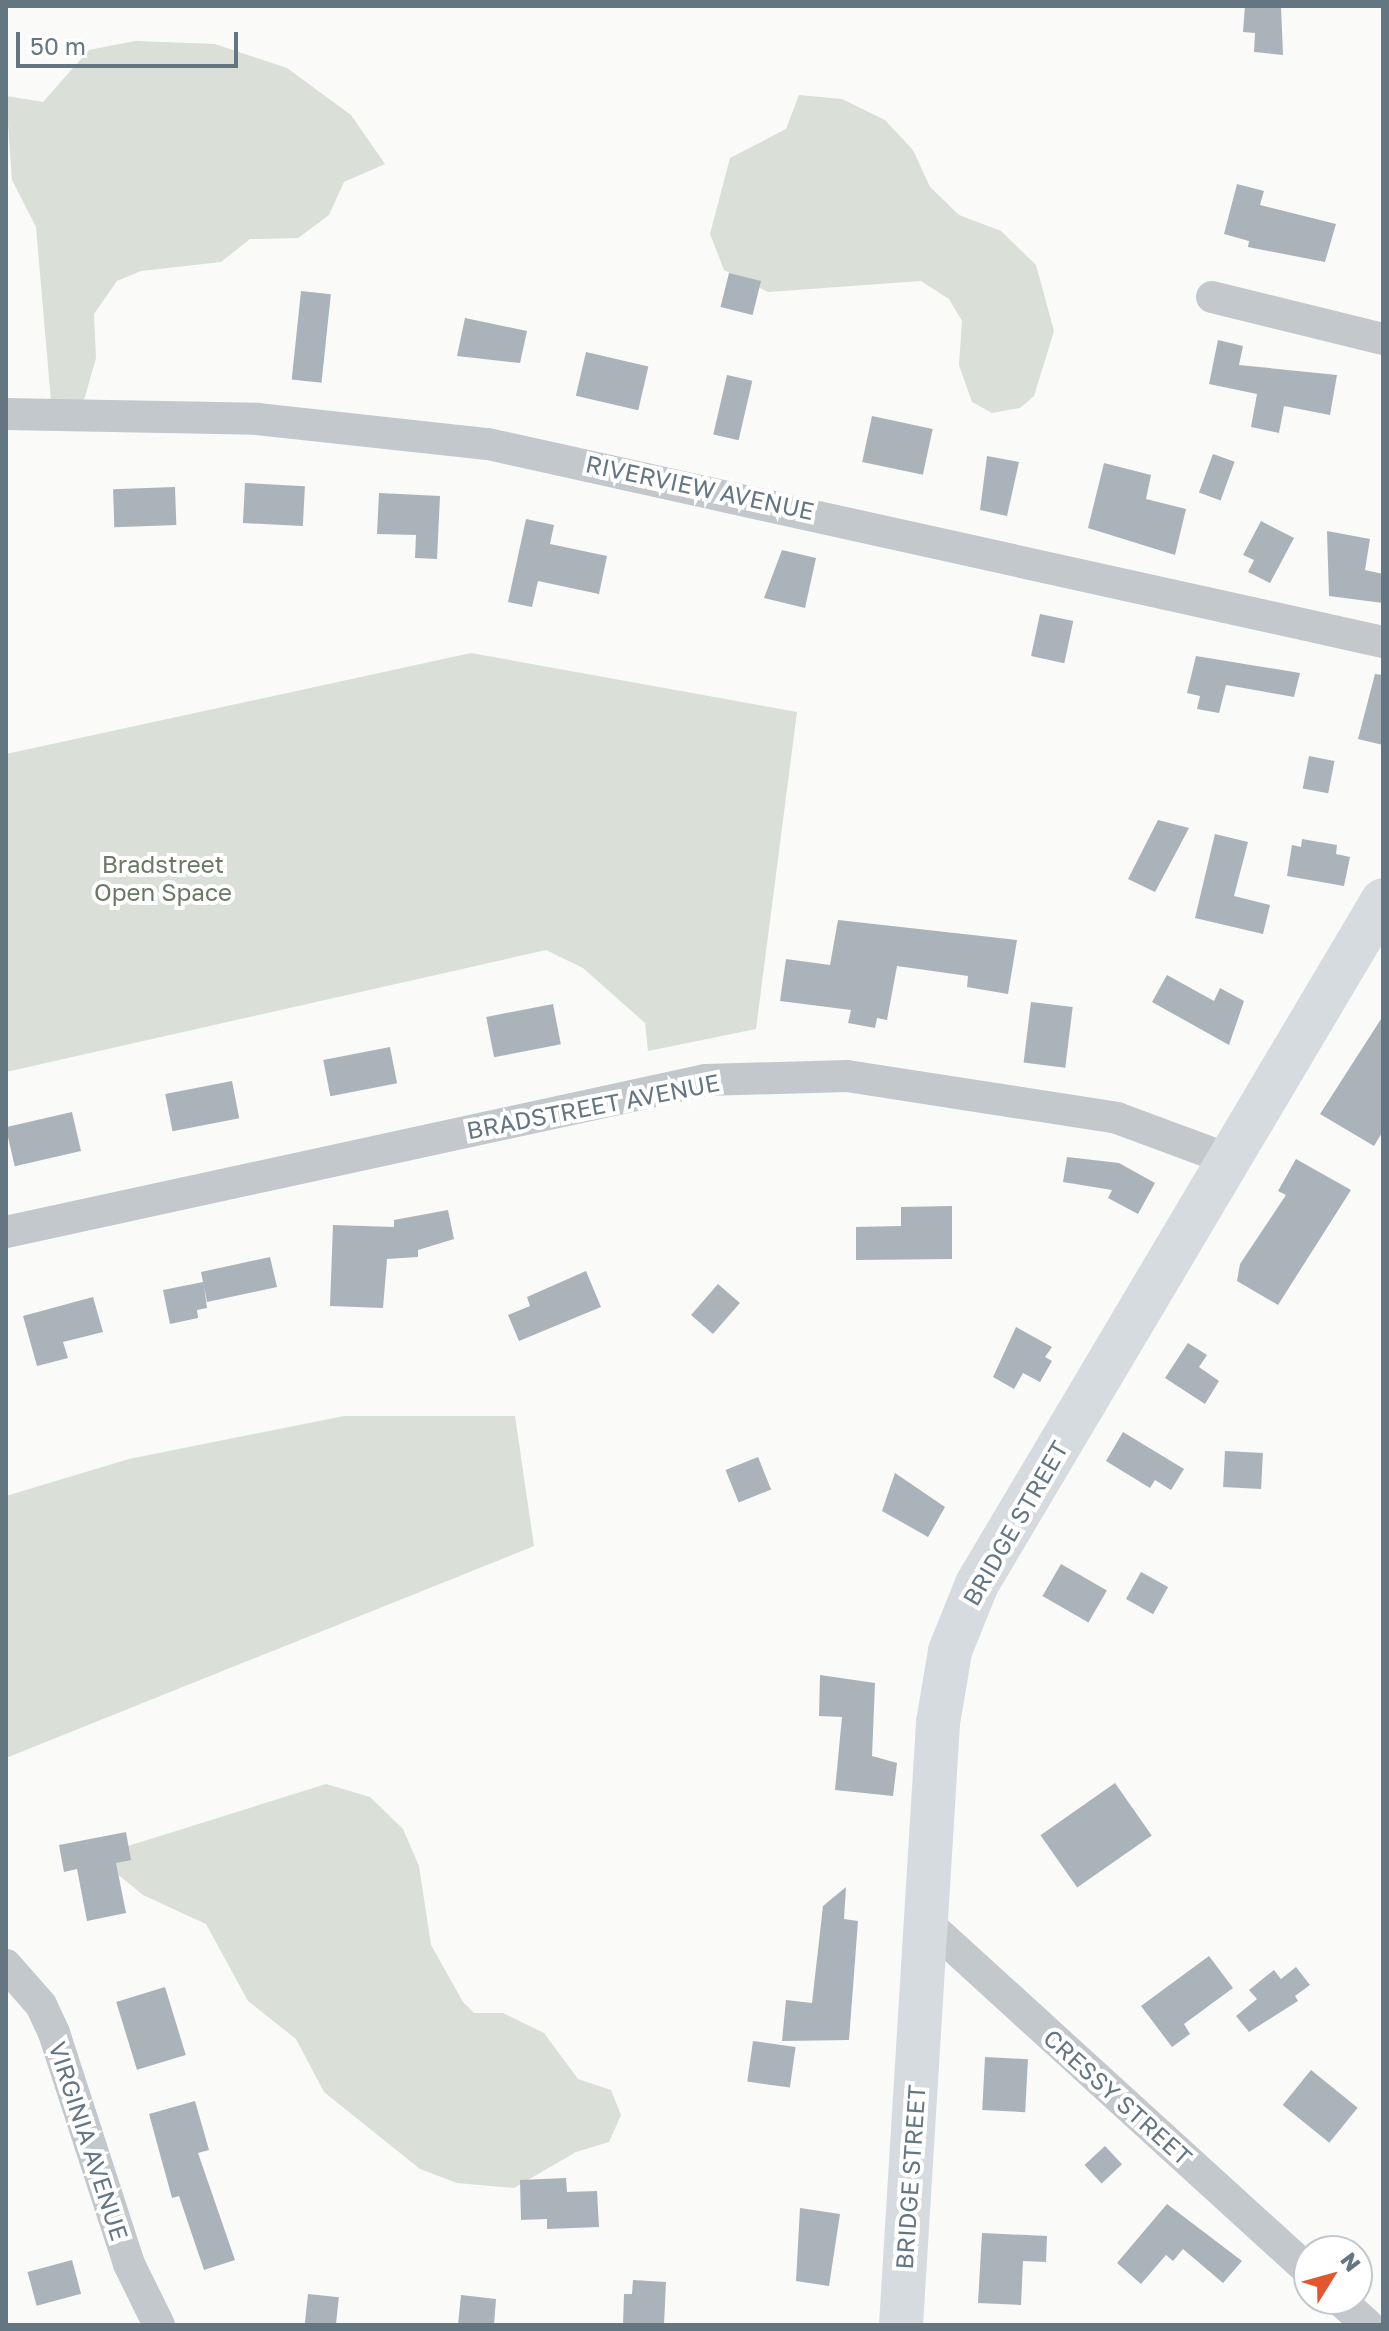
<!DOCTYPE html>
<style>
body{margin:0}
#map{position:relative;width:1389px;height:2331px;overflow:hidden;background:#fafaf8;font-family:"Golos Text",sans-serif}
div>[style]{position:absolute}
.green>*{inset:0;background:#dadfd7}
.building>*{inset:0;background:#aab3b9;transform-origin:0 0}
.minor>*{height:32px;margin:-16px;padding:0 16px;transform-origin:16px;border-radius:16px;background:#c3c8cc}
.secondary>*{height:44px;margin:-22px;padding:0 22px;transform-origin:22px;border-radius:22px;background:#d6dbdf}
span{translate:-50% -50%;white-space:nowrap;text-align:center;line-height:1.15;-webkit-text-stroke:8px #fff;paint-order:stroke}
.street-label{font-size:24px;color:#657683}
.park-label{font-size:24px;color:#687a64}
.frame{position:absolute;inset:0;border:8px solid #657683;pointer-events:none}
.north{position:absolute;left:1293px;top:2235px;width:80px;height:80px;box-sizing:border-box;background:#fff;border:2px solid #c1c8cd;border-radius:50%;rotate:53deg;font-size:22px;font-weight:700;line-height:32px;text-align:center;color:#657683}
.north::after{content:'';display:block;margin:auto;width:28px;height:36px;background:#e4572e;clip-path:polygon(50% 0,100% 100%,50% 72%,0 100%)}
.scale{position:absolute;left:16px;top:32px;width:222px;height:36px;box-sizing:border-box;border:4px solid #657683;border-top:0;padding-left:10px;font-size:24px;line-height:28px;white-space:nowrap;color:#657683;-webkit-text-stroke:6px #fff;paint-order:stroke}
</style>
<div id="map">
<div class="green">
<i style="clip-path:polygon(135px 41px,215px 44px,287px 68px,351px 115px,385px 164px,344px 182px,329px 215px,298px 238px,250px 239px,221px 262px,141px 271px,117px 281px,94px 314px,96px 358px,82px 407px,51px 401px,36px 227px,12px 180px,6px 96px,43px 102px,89px 50px)"></i>
<i style="clip-path:polygon(799px 95px,842px 99px,885px 120px,913px 150px,930px 187px,959px 215px,1001px 231px,1036px 265px,1054px 331px,1034px 396px,1020px 408px,992px 413px,972px 402px,959px 365px,962px 321px,949px 299px,921px 281px,768px 292px,724px 270px,710px 234px,730px 158px,786px 129px)"></i>
<i style="clip-path:polygon(471px 653px,797px 712px,756px 1029px,648px 1051px,645px 1023px,583px 968px,546px 950px,6px 1072px,6px 754px)"></i>
<i style="clip-path:polygon(344px 1416px,515px 1416px,534px 1546px,6px 1758px,6px 1496px,129px 1459px)"></i>
<i style="clip-path:polygon(326px 1784px,370px 1797px,403px 1829px,419px 1866px,431px 1945px,463px 2002px,474px 2013px,503px 2013px,544px 2033px,578px 2079px,611px 2090px,621px 2115px,609px 2142px,576px 2152px,514px 2188px,457px 2183px,420px 2169px,324px 2092px,296px 2039px,248px 2001px,206px 1924px,143px 1895px,110px 1868px,128px 1846px)"></i>
</div>
<div class="building">
<i style="clip-path:polygon(1245px 6px,1281px 6px,1283px 55px,1254px 52px,1255px 33px,1243px 32px)"></i>
<i style="clip-path:polygon(1237px 184px,1264px 191px,1260px 205px,1336px 224px,1325px 262px,1248px 247px,1249px 241px,1224px 234px)"></i>
<i style="left:729px;top:273px;width:33px;height:35px;rotate:14deg"></i>
<i style="left:301px;top:291px;width:30px;height:89px;rotate:6deg"></i>
<i style="clip-path:polygon(465px 318px,527px 331px,520px 363px,457px 356px)"></i>
<i style="clip-path:polygon(1218px 340px,1243px 346px,1239px 365px,1337px 375px,1330px 415px,1284px 406px,1279px 433px,1251px 427px,1257px 394px,1209px 384px)"></i>
<i style="left:586px;top:352px;width:64px;height:45px;rotate:13deg"></i>
<i style="left:727px;top:375px;width:26px;height:61px;rotate:13deg"></i>
<i style="left:872px;top:416px;width:62px;height:47px;rotate:12deg"></i>
<i style="left:1213px;top:454px;width:23px;height:41px;rotate:20deg"></i>
<i style="clip-path:polygon(987px 456px,1019px 462px,1007px 516px,980px 510px)"></i>
<i style="clip-path:polygon(1104px 463px,1151px 475px,1146px 499px,1186px 509px,1175px 555px,1088px 528px)"></i>
<i style="left:245px;top:483px;width:60px;height:40px;rotate:3deg"></i>
<i style="left:175px;top:487px;width:38px;height:62px;rotate:88deg"></i>
<i style="clip-path:polygon(379px 493px,440px 496px,437px 559px,415px 558px,416px 535px,377px 534px)"></i>
<i style="clip-path:polygon(526px 519px,554px 525px,550px 544px,607px 556px,599px 594px,538px 581px,532px 607px,508px 602px)"></i>
<i style="clip-path:polygon(1261px 521px,1294px 538px,1270px 583px,1248px 572px,1254px 560px,1243px 555px)"></i>
<i style="clip-path:polygon(1327px 531px,1370px 539px,1365px 570px,1383px 574px,1383px 603px,1329px 596px)"></i>
<i style="clip-path:polygon(782px 550px,816px 558px,805px 608px,764px 598px)"></i>
<i style="left:1040px;top:614px;width:34px;height:43px;rotate:12deg"></i>
<i style="clip-path:polygon(1196px 656px,1300px 673px,1294px 697px,1226px 685px,1219px 713px,1197px 709px,1200px 696px,1187px 693px)"></i>
<i style="clip-path:polygon(1375px 674px,1383px 675px,1383px 745px,1358px 739px)"></i>
<i style="left:1309px;top:756px;width:26px;height:33px;rotate:11deg"></i>
<i style="clip-path:polygon(1158px 820px,1189px 828px,1155px 892px,1128px 879px)"></i>
<i style="clip-path:polygon(1215px 834px,1248px 842px,1234px 896px,1270px 905px,1263px 934px,1195px 918px)"></i>
<i style="clip-path:polygon(1302px 839px,1337px 845px,1336px 854px,1350px 857px,1344px 886px,1287px 876px,1292px 845px,1301px 847px)"></i>
<i style="clip-path:polygon(838px 920px,1017px 940px,1008px 994px,967px 987px,968px 976px,897px 966px,887px 1020px,877px 1018px,875px 1028px,848px 1023px,851px 1010px,780px 1001px,786px 959px,830px 965px)"></i>
<i style="clip-path:polygon(1167px 975px,1214px 1001px,1220px 988px,1244px 1001px,1229px 1045px,1152px 1002px)"></i>
<i style="left:1031px;top:1002px;width:42px;height:61px;rotate:7deg"></i>
<i style="left:553px;top:1004px;width:41px;height:68px;rotate:79deg"></i>
<i style="clip-path:polygon(1383px 1016px,1383px 1131px,1374px 1146px,1320px 1114px)"></i>
<i style="left:390px;top:1047px;width:37px;height:68px;rotate:79deg"></i>
<i style="left:232px;top:1081px;width:38px;height:68px;rotate:79deg"></i>
<i style="left:72px;top:1112px;width:40px;height:68px;rotate:77deg"></i>
<i style="clip-path:polygon(1067px 1157px,1119px 1163px,1155px 1183px,1138px 1214px,1108px 1198px,1112px 1190px,1063px 1182px)"></i>
<i style="clip-path:polygon(1296px 1159px,1351px 1190px,1278px 1305px,1237px 1281px,1240px 1264px,1286px 1195px,1278px 1191px)"></i>
<i style="clip-path:polygon(952px 1206px,952px 1259px,856px 1260px,856px 1227px,901px 1226px,901px 1207px)"></i>
<i style="clip-path:polygon(448px 1210px,454px 1239px,418px 1250px,418px 1257px,387px 1259px,383px 1308px,330px 1306px,333px 1225px,394px 1227px,394px 1220px)"></i>
<i style="clip-path:polygon(270px 1257px,277px 1287px,207px 1302px,204px 1286px,207px 1308px,197px 1310px,198px 1318px,170px 1324px,163px 1290px,203px 1282px,201px 1272px)"></i>
<i style="clip-path:polygon(586px 1271px,601px 1307px,519px 1341px,508px 1315px,530px 1306px,527px 1297px)"></i>
<i style="left:718px;top:1284px;width:29px;height:41px;rotate:41deg"></i>
<i style="clip-path:polygon(93px 1297px,103px 1332px,63px 1342px,68px 1358px,37px 1366px,23px 1316px)"></i>
<i style="clip-path:polygon(1016px 1327px,1052px 1347px,1045px 1357px,1052px 1361px,1040px 1382px,1023px 1373px,1014px 1389px,993px 1377px)"></i>
<i style="clip-path:polygon(1188px 1343px,1207px 1355px,1199px 1367px,1219px 1381px,1205px 1404px,1165px 1378px)"></i>
<i style="clip-path:polygon(1123px 1432px,1184px 1469px,1171px 1490px,1155px 1480px,1150px 1488px,1106px 1461px)"></i>
<i style="left:1225px;top:1451px;width:38px;height:36px;rotate:3deg"></i>
<i style="left:758px;top:1457px;width:35px;height:35px;rotate:68deg"></i>
<i style="clip-path:polygon(895px 1473px,945px 1507px,928px 1537px,882px 1511px)"></i>
<i style="left:1061px;top:1564px;width:53px;height:37px;rotate:30deg"></i>
<i style="left:1141px;top:1572px;width:31px;height:31px;rotate:29deg"></i>
<i style="clip-path:polygon(820px 1675px,875px 1683px,872px 1756px,897px 1763px,893px 1796px,835px 1790px,842px 1717px,819px 1716px)"></i>
<i style="left:1115px;top:1783px;width:64px;height:91px;rotate:55deg"></i>
<i style="clip-path:polygon(126px 1832px,131px 1860px,116px 1863px,126px 1913px,87px 1921px,77px 1869px,64px 1872px,59px 1845px)"></i>
<i style="clip-path:polygon(846px 1887px,844px 1919px,858px 1921px,849px 2040px,782px 2041px,786px 2000px,812px 2003px,823px 1906px)"></i>
<i style="clip-path:polygon(1209px 1956px,1233px 1988px,1184px 2024px,1190px 2034px,1172px 2047px,1141px 2006px)"></i>
<i style="clip-path:polygon(1296px 1967px,1310px 1985px,1295px 1996px,1298px 2001px,1249px 2032px,1236px 2016px,1257px 1999px,1249px 1990px,1274px 1970px,1281px 1979px)"></i>
<i style="left:165px;top:1987px;width:71px;height:51px;rotate:73deg"></i>
<i style="left:753px;top:2041px;width:43px;height:41px;rotate:8deg"></i>
<i style="left:985px;top:2057px;width:43px;height:53px;rotate:3deg"></i>
<i style="left:1311px;top:2070px;width:60px;height:45px;rotate:39deg"></i>
<i style="clip-path:polygon(195px 2101px,209px 2150px,198px 2153px,235px 2260px,204px 2270px,179px 2196px,172px 2198px,149px 2114px)"></i>
<i style="left:1105px;top:2146px;width:25px;height:28px;rotate:47deg"></i>
<i style="clip-path:polygon(566px 2178px,567px 2192px,597px 2191px,599px 2227px,547px 2229px,547px 2219px,521px 2220px,520px 2180px)"></i>
<i style="clip-path:polygon(1167px 2204px,1242px 2261px,1223px 2283px,1183px 2249px,1173px 2261px,1166px 2255px,1141px 2284px,1117px 2263px)"></i>
<i style="clip-path:polygon(800px 2208px,840px 2214px,829px 2286px,796px 2281px)"></i>
<i style="clip-path:polygon(982px 2233px,1047px 2236px,1046px 2262px,1023px 2261px,1021px 2305px,978px 2303px)"></i>
<i style="left:72px;top:2260px;width:35px;height:46px;rotate:75deg"></i>
<i style="clip-path:polygon(633px 2280px,666px 2282px,664px 2325px,623px 2325px,624px 2294px,632px 2294px)"></i>
<i style="left:308px;top:2294px;width:31px;height:31px;rotate:6deg"></i>
<i style="clip-path:polygon(461px 2295px,496px 2299px,494px 2325px,458px 2325px)"></i>
</div>
<div class="minor">
<i style="left:1212px;top:297px;width:176px;rotate:13.8deg"></i>
<i style="left:6px;top:414px;width:251px;rotate:1.1deg"></i>
<i style="left:257px;top:419px;width:232px;rotate:6.2deg"></i>
<i style="left:488px;top:444px;width:917px;rotate:12.47deg"></i>
<i style="left:6px;top:1232px;width:715px;rotate:-12.27deg"></i>
<i style="left:705px;top:1080px;width:142px;rotate:-1.6deg"></i>
<i style="left:847px;top:1076px;width:273px;rotate:8.8deg"></i>
<i style="left:1117px;top:1118px;width:118px;rotate:20.3deg"></i>
<i style="left:926px;top:1922px;width:518px;rotate:42.34deg"></i>
<i style="left:6px;top:1965px;width:53px;rotate:48.8deg"></i>
<i style="left:41px;top:2005px;width:31px;rotate:65deg"></i>
<i style="left:54px;top:2033px;width:243px;rotate:72deg"></i>
<i style="left:129px;top:2264px;width:68px;rotate:63.8deg"></i>
<i style="left:1339px;top:2299px;width:39px;rotate:42deg"></i>
</div>
<div class="secondary">
<i style="left:901px;top:2325px;width:603px;rotate:-86.48deg"></i>
<i style="left:938px;top:1723px;width:73px;rotate:-80.5deg"></i>
<i style="left:950px;top:1651px;width:72px;rotate:-68.1deg"></i>
<i style="left:977px;top:1584px;width:795px;rotate:-59.31deg"></i>
</div>
<div class="street-label">
<span style="left:700px;top:487px;rotate:12deg">RIVERVIEW AVENUE</span>
<span style="left:593px;top:1106px;rotate:-11deg">BRADSTREET AVENUE</span>
<span style="left:1015px;top:1523px;rotate:-60deg">BRIDGE STREET</span>
<span style="left:1118px;top:2097px;rotate:42deg">CRESSY STREET</span>
<span style="left:89px;top:2141px;rotate:72deg">VIRGINIA AVENUE</span>
<span style="left:910px;top:2177px;rotate:-86deg">BRIDGE STREET</span>
</div>
<div class="park-label">
<span style="left:163px;top:878px">Bradstreet<br>Open Space</span>
</div>
<div class="frame"></div>
<div class="north">N</div>
<div class="scale">50 m</div>
</div>
